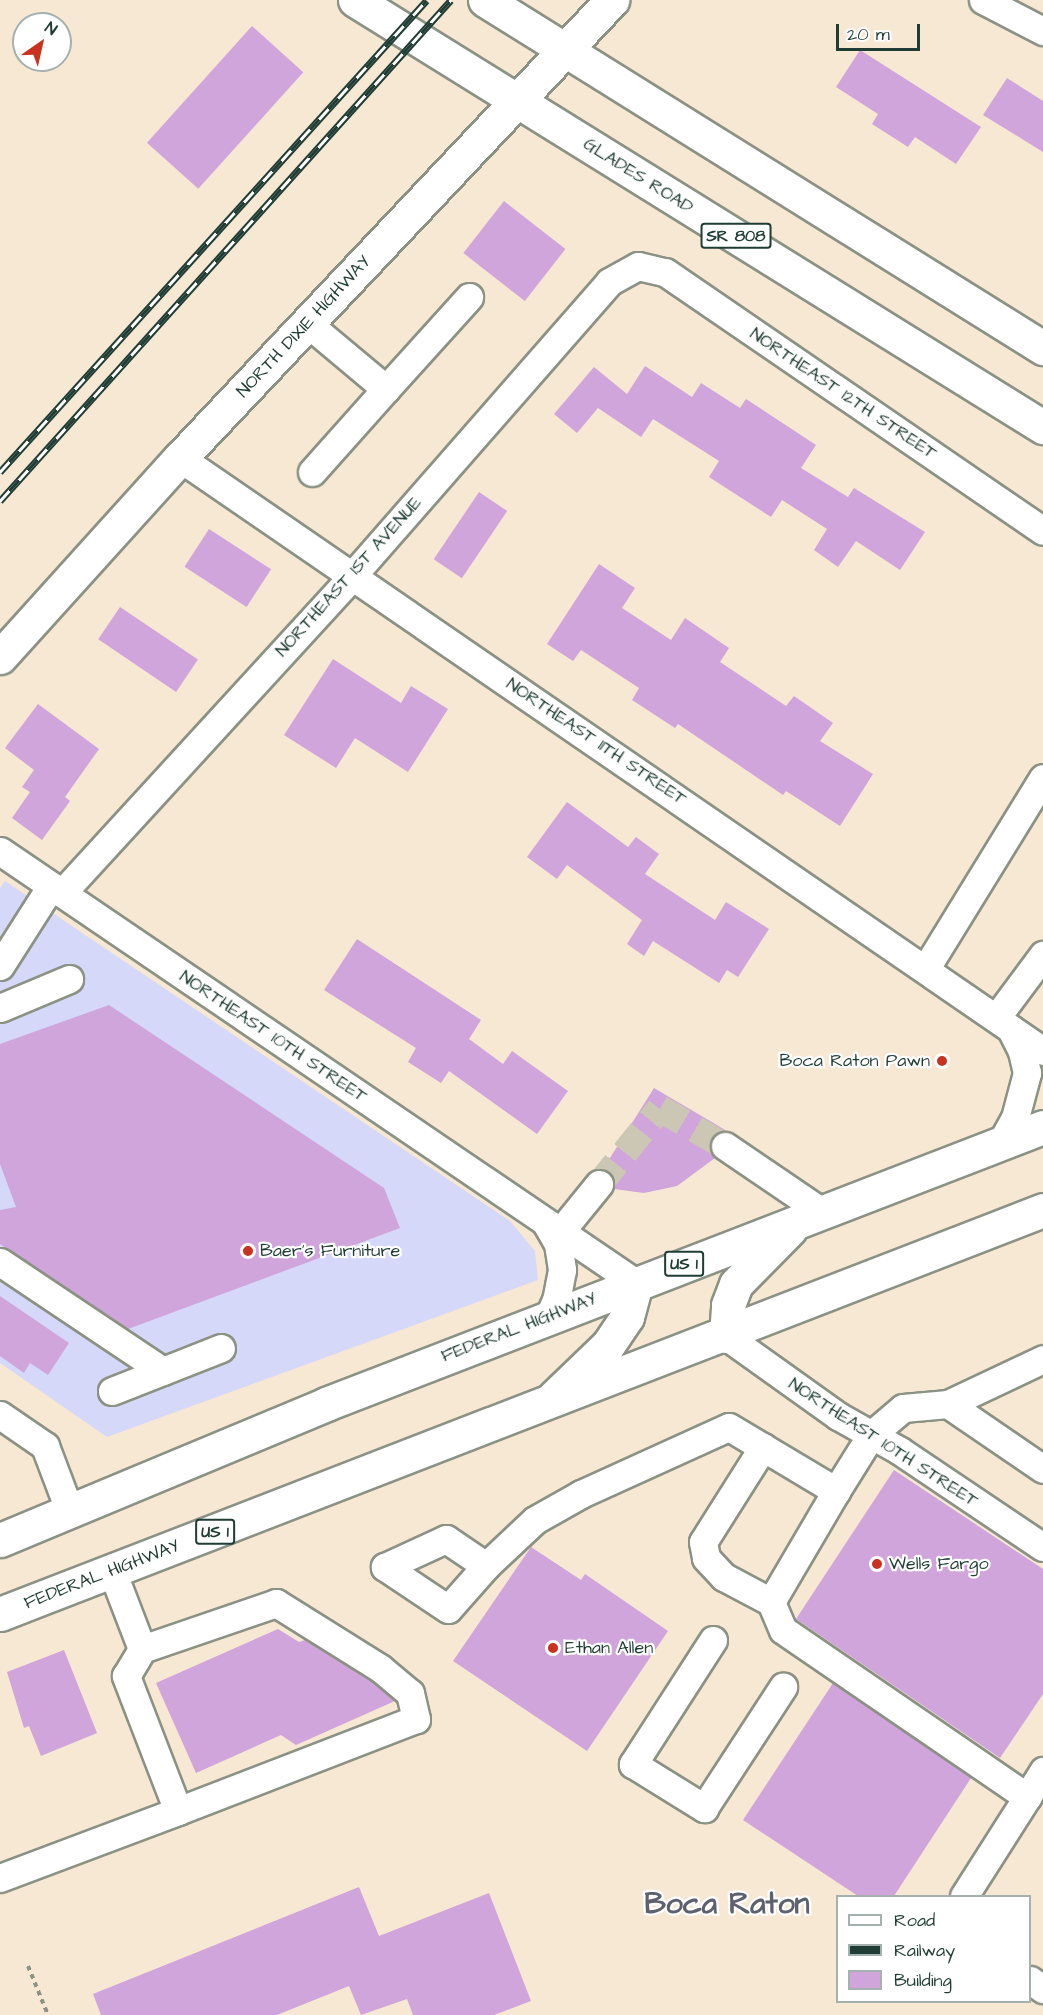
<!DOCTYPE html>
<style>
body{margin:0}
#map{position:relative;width:1043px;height:2015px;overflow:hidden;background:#f7e8d4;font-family:"Architects Daughter",sans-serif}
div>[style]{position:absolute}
.built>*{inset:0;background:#d5d8f9}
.building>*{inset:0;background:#cfa5db;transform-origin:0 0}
.minor-tunnel>*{height:27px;margin-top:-13.5px;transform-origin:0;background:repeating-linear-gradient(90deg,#ccc6b4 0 27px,transparent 0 41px)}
.path>*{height:4px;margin-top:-2px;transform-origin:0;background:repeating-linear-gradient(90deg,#8b9284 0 4.5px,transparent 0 9px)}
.roads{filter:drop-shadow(2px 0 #8b9284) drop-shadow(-2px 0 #8b9284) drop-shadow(0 2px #8b9284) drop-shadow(0 -2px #8b9284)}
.minor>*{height:27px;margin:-13.5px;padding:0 13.5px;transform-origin:13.5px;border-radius:13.5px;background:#fff}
.major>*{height:33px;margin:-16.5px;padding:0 16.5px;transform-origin:16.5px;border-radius:16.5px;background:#fff}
.rail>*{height:7px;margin-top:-3.5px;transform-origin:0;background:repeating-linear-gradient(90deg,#fff 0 14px,#1f3d34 0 28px);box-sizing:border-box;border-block:2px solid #1f3d34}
.dots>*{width:16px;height:16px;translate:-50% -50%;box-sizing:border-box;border:3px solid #fff;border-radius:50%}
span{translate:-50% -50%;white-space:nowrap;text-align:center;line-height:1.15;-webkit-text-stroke:4.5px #fff;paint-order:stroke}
.shield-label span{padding:2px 4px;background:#fff;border:2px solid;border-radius:4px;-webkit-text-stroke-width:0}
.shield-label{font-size:16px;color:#1f3d34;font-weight:700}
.street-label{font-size:18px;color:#1f3d34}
.poi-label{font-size:18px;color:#1f3d34}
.right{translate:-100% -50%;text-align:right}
.left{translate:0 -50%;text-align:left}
.town-label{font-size:30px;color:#5d616e;font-weight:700}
.legend{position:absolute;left:836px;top:1895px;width:195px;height:108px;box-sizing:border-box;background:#fff;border:2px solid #a5b1ae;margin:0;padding:8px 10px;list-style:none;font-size:18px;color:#1f3d34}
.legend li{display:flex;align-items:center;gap:12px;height:30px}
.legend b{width:30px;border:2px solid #a5b1ae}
.north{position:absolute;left:12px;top:12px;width:60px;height:60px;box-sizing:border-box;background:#fff;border:2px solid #a5b1ae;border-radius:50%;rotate:34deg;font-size:16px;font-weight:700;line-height:24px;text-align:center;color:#1f3d34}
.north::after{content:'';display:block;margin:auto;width:21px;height:27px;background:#c8321e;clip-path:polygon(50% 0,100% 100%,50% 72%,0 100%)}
.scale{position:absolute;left:836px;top:24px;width:84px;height:27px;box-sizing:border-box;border:3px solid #1f3d34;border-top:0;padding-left:8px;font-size:18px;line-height:21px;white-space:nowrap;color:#1f3d34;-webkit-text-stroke:4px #fff;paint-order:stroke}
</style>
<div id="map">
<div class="built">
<i style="clip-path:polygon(5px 881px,510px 1221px,535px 1251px,538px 1280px,107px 1437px,0 1363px,0 888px)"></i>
</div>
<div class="building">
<i style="left:252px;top:26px;width:69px;height:157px;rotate:42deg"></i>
<i style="clip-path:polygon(860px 50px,981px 127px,956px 164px,915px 137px,908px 147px,872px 124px,878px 114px,836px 87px)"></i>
<i style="clip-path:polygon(1007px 78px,1043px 101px,1043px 152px,983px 115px)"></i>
<i style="left:504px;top:201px;width:78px;height:66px;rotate:38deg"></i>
<i style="clip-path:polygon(645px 366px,692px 397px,701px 383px,740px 408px,746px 399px,816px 445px,801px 468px,848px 497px,854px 488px,925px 532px,900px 570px,856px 541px,838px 567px,814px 550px,827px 529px,782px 500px,771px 517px,709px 477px,719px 461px,653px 419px,641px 437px,598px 408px,577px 433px,554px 414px,594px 367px,627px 394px)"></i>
<i style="left:479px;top:492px;width:34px;height:81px;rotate:34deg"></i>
<i style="left:209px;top:529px;width:74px;height:45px;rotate:33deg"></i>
<i style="clip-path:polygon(599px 564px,635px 588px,622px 608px,671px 640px,685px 618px,729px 648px,720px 662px,786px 706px,794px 696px,833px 723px,820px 741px,873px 774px,840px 826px,786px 791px,783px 795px,678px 724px,675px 728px,632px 700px,639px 688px,581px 650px,573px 661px,547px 644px)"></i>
<i style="left:120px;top:607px;width:94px;height:39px;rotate:34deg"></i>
<i style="clip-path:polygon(333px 659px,401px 703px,411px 686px,448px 709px,408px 772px,355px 738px,336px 768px,284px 735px)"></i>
<i style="clip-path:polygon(38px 704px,99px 749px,65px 797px,70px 801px,42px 840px,12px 818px,30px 792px,22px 787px,34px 770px,5px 748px)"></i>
<i style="clip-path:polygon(567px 802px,628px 847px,636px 837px,659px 854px,645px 874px,715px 920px,726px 902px,769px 929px,738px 977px,727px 970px,719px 983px,653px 941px,644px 956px,627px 944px,642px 920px,567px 865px,557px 879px,527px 857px)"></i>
<i style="clip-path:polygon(357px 939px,481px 1020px,469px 1039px,503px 1064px,512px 1051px,568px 1091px,537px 1134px,449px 1071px,441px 1083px,408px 1062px,416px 1048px,324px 990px)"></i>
<i style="clip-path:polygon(109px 1005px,384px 1188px,400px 1228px,128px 1329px,0 1244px,0 1210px,16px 1207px,0 1164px,0 1044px)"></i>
<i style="clip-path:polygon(654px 1088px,727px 1131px,712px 1138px,709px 1145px,715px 1158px,677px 1186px,644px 1193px,614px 1189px,613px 1178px,603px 1169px)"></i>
<i style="clip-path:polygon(0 1296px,69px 1343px,48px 1375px,30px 1363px,24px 1373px,0 1356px)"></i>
<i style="clip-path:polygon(894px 1470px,1043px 1569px,1043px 1694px,1000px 1758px,796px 1619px)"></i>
<i style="clip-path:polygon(531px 1547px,581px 1580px,585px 1574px,668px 1631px,587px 1751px,453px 1661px)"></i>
<i style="clip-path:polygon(278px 1629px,299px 1642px,305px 1640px,371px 1681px,395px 1701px,296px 1745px,281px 1735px,196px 1773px,156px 1683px)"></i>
<i style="clip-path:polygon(64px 1650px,97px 1733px,41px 1756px,29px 1726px,24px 1728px,7px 1672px)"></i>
<i style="clip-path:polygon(833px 1683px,971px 1778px,894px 1896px,858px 1896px,743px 1820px)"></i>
<i style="clip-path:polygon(359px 1887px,379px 1936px,489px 1893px,531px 2001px,494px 2015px,413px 2015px,407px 1999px,361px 2015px,349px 1986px,277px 2015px,101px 2015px,93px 1994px)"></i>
</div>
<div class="minor-tunnel">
<i style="left:599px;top:1184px;width:97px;rotate:-51.2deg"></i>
<i style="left:660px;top:1108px;width:75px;rotate:30.3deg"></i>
</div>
<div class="path">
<i style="left:28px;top:1966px;width:53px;rotate:67.8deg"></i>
</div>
<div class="roads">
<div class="minor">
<i style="left:983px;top:0;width:68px;rotate:27.3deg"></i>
<i style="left:307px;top:323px;width:103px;rotate:39.9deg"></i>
<i style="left:386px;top:389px;width:124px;rotate:-47.9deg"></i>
<i style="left:180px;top:458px;width:1047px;rotate:34.49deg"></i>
<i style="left:312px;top:472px;width:111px;rotate:-48.3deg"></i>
<i style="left:0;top:851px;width:769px;rotate:34.19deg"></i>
<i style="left:62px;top:893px;width:430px;rotate:-47.5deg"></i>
<i style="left:352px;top:576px;width:390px;rotate:-48.8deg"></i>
<i style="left:609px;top:282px;width:33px;rotate:-29deg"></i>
<i style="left:638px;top:266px;width:28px;rotate:13deg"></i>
<i style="left:665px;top:272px;width:458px;rotate:34.4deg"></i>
<i style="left:0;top:966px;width:95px;rotate:-57.5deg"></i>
<i style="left:926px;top:968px;width:223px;rotate:-58.4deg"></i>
<i style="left:0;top:1008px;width:75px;rotate:-22.8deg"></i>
<i style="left:996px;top:1018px;width:79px;rotate:-53.3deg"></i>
<i style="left:1001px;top:1143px;width:29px;rotate:-61deg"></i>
<i style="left:1015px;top:1118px;width:47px;rotate:-75.1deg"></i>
<i style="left:1027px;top:1073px;width:23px;rotate:-103deg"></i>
<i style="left:1022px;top:1051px;width:25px;rotate:-117deg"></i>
<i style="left:725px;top:1146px;width:117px;rotate:34.2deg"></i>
<i style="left:546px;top:1223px;width:24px;rotate:60deg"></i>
<i style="left:558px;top:1244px;width:26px;rotate:81deg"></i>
<i style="left:562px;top:1270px;width:31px;rotate:101deg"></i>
<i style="left:556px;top:1300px;width:20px;rotate:114deg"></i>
<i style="left:560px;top:1232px;width:62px;rotate:-50.9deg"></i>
<i style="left:0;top:1262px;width:196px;rotate:33.8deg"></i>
<i style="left:726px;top:1336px;width:138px;rotate:35.5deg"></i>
<i style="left:838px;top:1416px;width:71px;rotate:29.4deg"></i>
<i style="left:900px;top:1451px;width:172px;rotate:33.9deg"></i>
<i style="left:112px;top:1391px;width:117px;rotate:-21.5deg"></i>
<i style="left:948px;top:1404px;width:115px;rotate:34.4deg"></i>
<i style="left:0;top:1415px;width:55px;rotate:34.6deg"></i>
<i style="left:45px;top:1446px;width:71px;rotate:69.3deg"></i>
<i style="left:763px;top:1447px;width:112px;rotate:122.3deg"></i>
<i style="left:703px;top:1542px;width:16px;rotate:79deg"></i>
<i style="left:706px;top:1558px;width:26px;rotate:47deg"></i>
<i style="left:724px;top:1577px;width:53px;rotate:28deg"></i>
<i style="left:771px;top:1602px;width:129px;rotate:-59.6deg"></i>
<i style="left:486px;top:1566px;width:57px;rotate:131.5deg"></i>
<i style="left:448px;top:1609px;width:76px;rotate:-146.3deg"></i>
<i style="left:385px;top:1567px;width:67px;rotate:-24.7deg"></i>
<i style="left:446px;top:1539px;width:48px;rotate:34deg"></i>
<i style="left:486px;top:1566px;width:67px;rotate:-43.2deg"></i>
<i style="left:535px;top:1520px;width:53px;rotate:-29.5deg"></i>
<i style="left:581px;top:1494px;width:162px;rotate:-24.4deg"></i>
<i style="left:729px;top:1427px;width:125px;rotate:30.9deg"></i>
<i style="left:836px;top:1491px;width:66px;rotate:-58deg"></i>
<i style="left:871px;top:1435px;width:42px;rotate:-40.2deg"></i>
<i style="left:903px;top:1408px;width:45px;rotate:-5.1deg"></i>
<i style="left:948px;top:1404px;width:105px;rotate:-25.3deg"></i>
<i style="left:771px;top:1602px;width:30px;rotate:67deg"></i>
<i style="left:783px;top:1630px;width:296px;rotate:34.4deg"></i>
<i style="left:1027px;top:1797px;width:31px;rotate:-58deg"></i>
<i style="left:713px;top:1640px;width:148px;rotate:122.8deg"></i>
<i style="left:633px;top:1764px;width:84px;rotate:31.8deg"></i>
<i style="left:704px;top:1808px;width:145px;rotate:-56.9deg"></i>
<i style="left:142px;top:1649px;width:142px;rotate:-18.9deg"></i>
<i style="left:276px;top:1603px;width:123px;rotate:32deg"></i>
<i style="left:380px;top:1668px;width:39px;rotate:40deg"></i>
<i style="left:410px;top:1693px;width:27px;rotate:77deg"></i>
<i style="left:416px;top:1719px;width:255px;rotate:158.9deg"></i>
<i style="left:0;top:1878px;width:190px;rotate:-20.6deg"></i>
<i style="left:178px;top:1811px;width:145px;rotate:-111.1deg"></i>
<i style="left:126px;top:1676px;width:31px;rotate:-59deg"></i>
<i style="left:142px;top:1649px;width:84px;rotate:-111deg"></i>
<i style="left:964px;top:1896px;width:117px;rotate:-57.5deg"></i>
<i style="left:1030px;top:1980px;width:16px;rotate:35deg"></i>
</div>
<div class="major">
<i style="left:355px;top:0;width:810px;rotate:31.83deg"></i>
<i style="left:485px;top:0;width:658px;rotate:31.95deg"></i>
<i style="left:0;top:657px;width:268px;rotate:-47.9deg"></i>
<i style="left:180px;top:458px;width:630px;rotate:-46.67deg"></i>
<i style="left:726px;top:1336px;width:31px;rotate:-86deg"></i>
<i style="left:728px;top:1305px;width:22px;rotate:-69deg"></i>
<i style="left:736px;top:1284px;width:77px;rotate:-45.5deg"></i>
<i style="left:554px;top:1397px;width:75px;rotate:-43.9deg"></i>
<i style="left:608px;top:1345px;width:34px;rotate:-56deg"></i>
<i style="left:627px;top:1317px;width:35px;rotate:-75deg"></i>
<i style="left:0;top:1540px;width:353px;rotate:-22.6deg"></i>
<i style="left:326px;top:1404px;width:769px;rotate:-21.12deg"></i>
<i style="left:0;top:1614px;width:1119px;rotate:-21.17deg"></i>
</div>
</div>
<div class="rail">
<i style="left:0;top:472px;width:636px;rotate:-47.87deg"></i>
<i style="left:0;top:501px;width:674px;rotate:-48.01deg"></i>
</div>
<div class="dots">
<i style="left:942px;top:1061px;background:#c8321e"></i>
<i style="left:248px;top:1251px;background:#c8321e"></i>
<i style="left:877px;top:1564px;background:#c8321e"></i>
<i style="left:553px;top:1648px;background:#c8321e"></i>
</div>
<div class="shield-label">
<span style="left:736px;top:236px">SR 808</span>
<span style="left:684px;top:1264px">US 1</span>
<span style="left:215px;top:1532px">US 1</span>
</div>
<div class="street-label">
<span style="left:638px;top:176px;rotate:32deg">GLADES ROAD</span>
<span style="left:304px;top:327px;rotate:-47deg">NORTH DIXIE HIGHWAY</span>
<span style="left:843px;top:394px;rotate:34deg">NORTHEAST 12TH STREET</span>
<span style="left:349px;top:577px;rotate:-48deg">NORTHEAST 1ST AVENUE</span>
<span style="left:596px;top:742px;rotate:34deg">NORTHEAST 11TH STREET</span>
<span style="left:273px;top:1037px;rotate:34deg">NORTHEAST 10TH STREET</span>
<span style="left:519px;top:1328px;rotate:-21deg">FEDERAL HIGHWAY</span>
<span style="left:883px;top:1443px;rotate:33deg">NORTHEAST 10TH STREET</span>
<span style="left:102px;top:1575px;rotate:-21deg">FEDERAL HIGHWAY</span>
</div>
<div class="poi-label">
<span class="right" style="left:930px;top:1061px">Boca Raton Pawn</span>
<span class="left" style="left:260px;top:1251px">Baer's Furniture</span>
<span class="left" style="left:889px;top:1564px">Wells Fargo</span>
<span class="left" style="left:565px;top:1648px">Ethan Allen</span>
</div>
<div class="town-label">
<span style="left:727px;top:1904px">Boca Raton</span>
</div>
<ul class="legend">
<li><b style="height:8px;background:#fff"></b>Road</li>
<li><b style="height:8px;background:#1f3d34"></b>Railway</li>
<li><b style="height:16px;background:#cfa5db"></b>Building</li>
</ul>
<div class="north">N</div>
<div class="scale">20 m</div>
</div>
